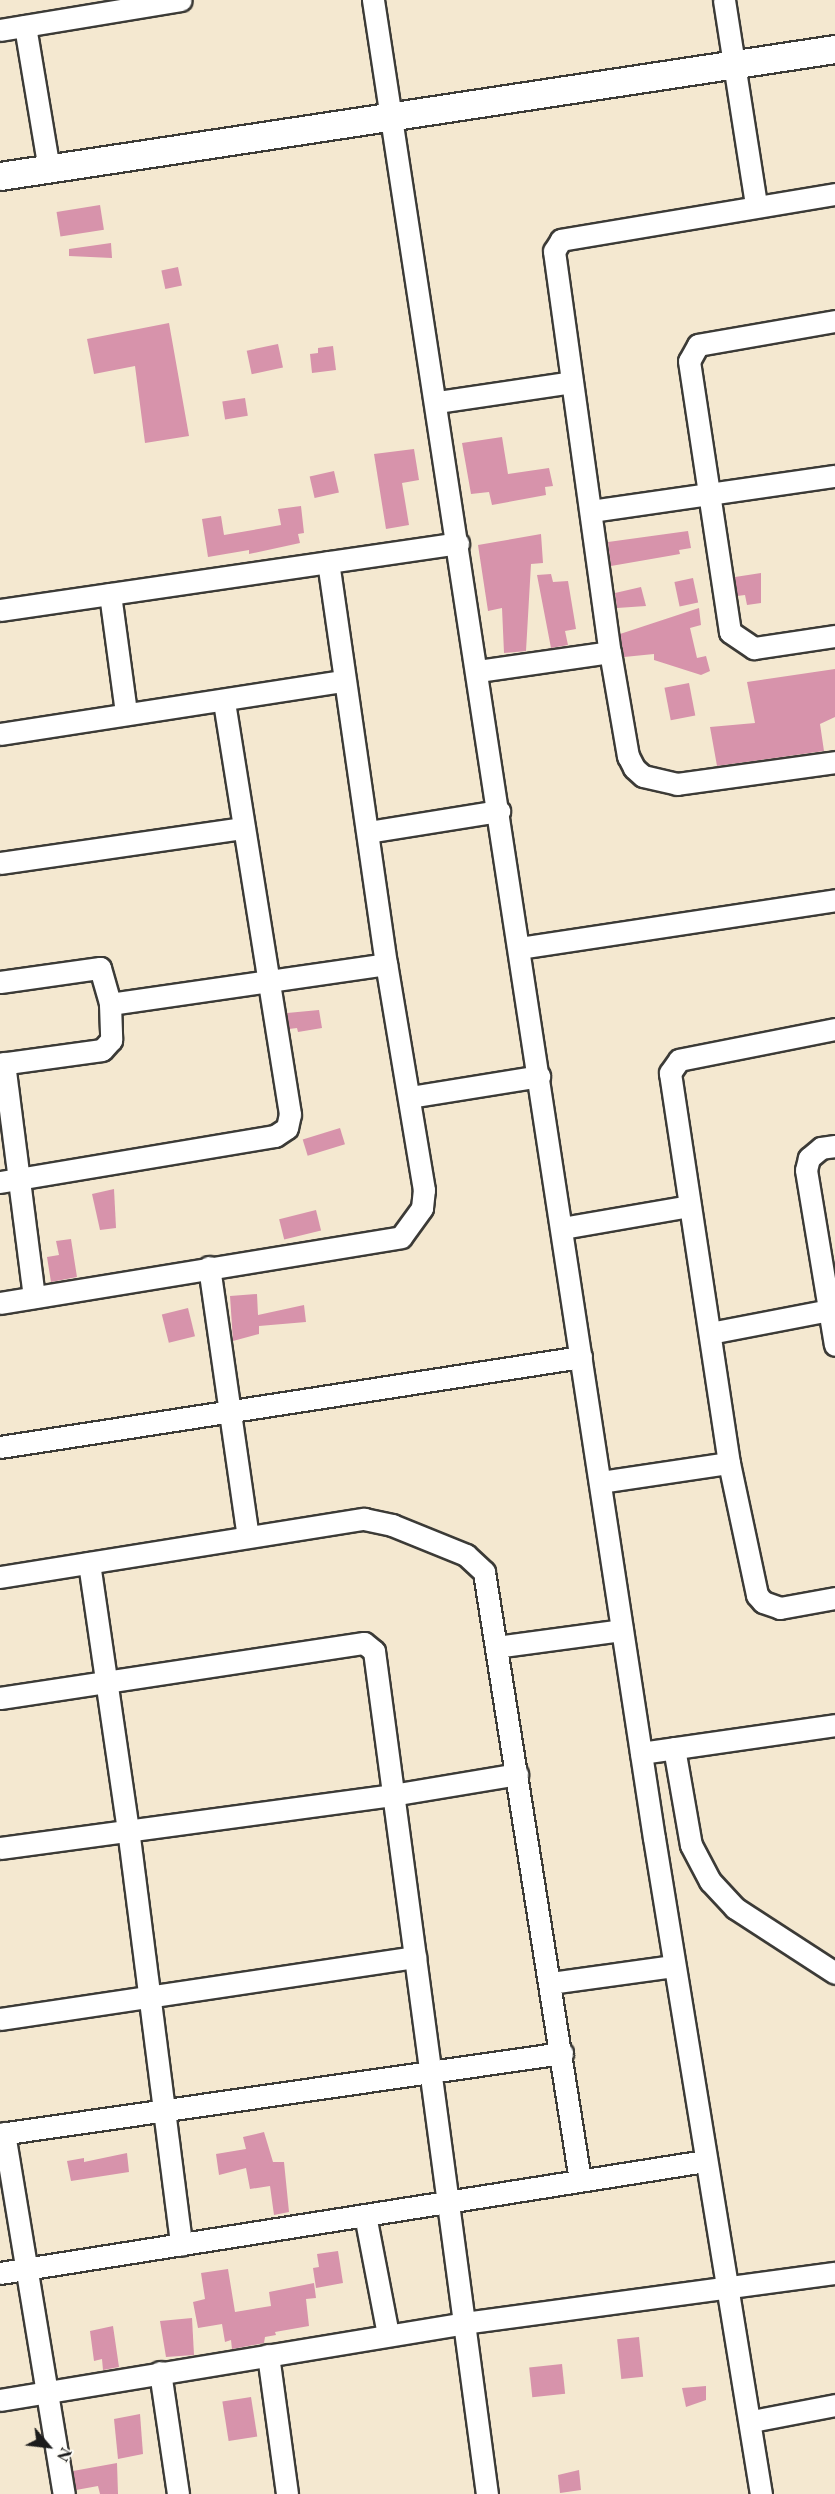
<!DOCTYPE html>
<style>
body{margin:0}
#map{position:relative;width:835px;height:2494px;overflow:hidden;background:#f4e8d0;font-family:"EB Garamond",serif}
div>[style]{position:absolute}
.building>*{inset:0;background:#d793ab;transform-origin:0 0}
.roads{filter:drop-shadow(2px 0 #3c3b37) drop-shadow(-2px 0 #3c3b37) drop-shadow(0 2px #3c3b37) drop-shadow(0 -2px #3c3b37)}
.minor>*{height:21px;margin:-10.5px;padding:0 10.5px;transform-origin:10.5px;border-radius:10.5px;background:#fff}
.tertiary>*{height:27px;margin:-13.5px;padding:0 13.5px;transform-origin:13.5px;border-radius:13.5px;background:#fff}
span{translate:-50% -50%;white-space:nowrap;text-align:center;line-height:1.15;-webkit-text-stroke:5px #fdfcf7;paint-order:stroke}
.north{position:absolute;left:18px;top:2416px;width:60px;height:60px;-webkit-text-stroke:4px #fdfcf7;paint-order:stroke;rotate:118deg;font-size:16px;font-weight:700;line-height:24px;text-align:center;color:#1c1c1c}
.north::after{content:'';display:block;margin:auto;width:21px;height:27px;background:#1c1c1c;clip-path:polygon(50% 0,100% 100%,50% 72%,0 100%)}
</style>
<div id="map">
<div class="building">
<i style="left:100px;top:205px;width:25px;height:44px;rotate:81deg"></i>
<i style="clip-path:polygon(111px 243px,112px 258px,69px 256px,69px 249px)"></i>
<i style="left:178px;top:267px;width:19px;height:17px;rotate:78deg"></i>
<i style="clip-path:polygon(169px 323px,189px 436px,145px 443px,135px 366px,94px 374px,87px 339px)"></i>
<i style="left:278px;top:344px;width:24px;height:32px;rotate:78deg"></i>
<i style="clip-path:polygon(333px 346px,336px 370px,312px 373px,310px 354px,318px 353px,318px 348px)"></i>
<i style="left:245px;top:398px;width:18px;height:23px;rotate:81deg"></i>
<i style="clip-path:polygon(502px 437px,508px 474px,549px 468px,553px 486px,545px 487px,546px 495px,492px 505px,489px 492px,471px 494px,462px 443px)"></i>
<i style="clip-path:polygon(414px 449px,419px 480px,402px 483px,409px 525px,386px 529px,374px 454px)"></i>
<i style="left:334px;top:471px;width:22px;height:25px;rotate:77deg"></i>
<i style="clip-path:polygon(301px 506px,304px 533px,298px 534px,300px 543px,249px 554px,249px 550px,208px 557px,202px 519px,221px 516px,224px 535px,281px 525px,278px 509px)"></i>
<i style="clip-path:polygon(688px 531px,691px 548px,679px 550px,680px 554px,611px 566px,608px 542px)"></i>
<i style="clip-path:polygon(541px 534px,543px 563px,531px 564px,526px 651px,504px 653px,502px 608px,488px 611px,478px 545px)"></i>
<i style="clip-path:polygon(761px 573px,761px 603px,747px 605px,745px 595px,737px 596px,735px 577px)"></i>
<i style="clip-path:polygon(551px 574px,553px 582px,568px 581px,576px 629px,565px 631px,568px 645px,551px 648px,537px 575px)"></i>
<i style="left:693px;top:578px;width:25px;height:19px;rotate:78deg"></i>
<i style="clip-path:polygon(641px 587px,646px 606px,617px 608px,615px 593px)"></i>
<i style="clip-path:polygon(699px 608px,701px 625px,690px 628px,697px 658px,706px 656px,710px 671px,701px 675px,654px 660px,654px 654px,624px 657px,620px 634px)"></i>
<i style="clip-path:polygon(835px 669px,835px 717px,820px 724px,824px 751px,717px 766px,710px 727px,755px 723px,747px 682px)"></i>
<i style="left:689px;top:683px;width:33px;height:25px;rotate:79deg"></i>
<i style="clip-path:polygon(319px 1010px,322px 1028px,298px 1032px,297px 1028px,289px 1029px,287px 1013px)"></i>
<i style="left:340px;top:1128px;width:17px;height:39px;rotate:73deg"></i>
<i style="clip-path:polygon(114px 1189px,116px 1228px,100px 1230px,92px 1194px)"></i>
<i style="left:316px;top:1210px;width:21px;height:38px;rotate:76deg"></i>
<i style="clip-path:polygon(71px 1239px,77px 1277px,51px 1282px,47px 1257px,59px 1255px,56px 1241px)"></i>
<i style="clip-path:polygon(257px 1294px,258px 1315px,304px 1305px,306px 1322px,259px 1326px,259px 1334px,233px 1341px,230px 1296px)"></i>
<i style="left:188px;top:1308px;width:29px;height:27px;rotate:76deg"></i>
<i style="clip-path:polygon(264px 2132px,273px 2162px,284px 2162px,289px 2212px,274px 2215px,270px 2186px,250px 2189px,246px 2168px,219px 2175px,216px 2154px,246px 2149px,243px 2137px)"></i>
<i style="clip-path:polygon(127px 2153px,129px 2172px,71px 2181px,67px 2161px,84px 2158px,84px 2162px)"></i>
<i style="clip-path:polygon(338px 2251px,343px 2283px,316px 2288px,313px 2268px,319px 2267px,317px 2254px)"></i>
<i style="clip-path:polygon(228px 2269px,235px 2312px,271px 2306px,269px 2292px,314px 2283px,316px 2298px,306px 2299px,309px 2326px,275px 2332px,276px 2335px,265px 2337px,264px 2343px,232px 2349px,231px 2340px,225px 2342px,222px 2324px,198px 2328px,193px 2302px,205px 2299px,201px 2273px)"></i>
<i style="clip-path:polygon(192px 2318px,194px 2355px,166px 2357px,160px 2321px)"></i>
<i style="clip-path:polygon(113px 2326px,119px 2367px,103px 2370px,102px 2359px,94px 2361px,90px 2331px)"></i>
<i style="left:639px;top:2337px;width:40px;height:22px;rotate:84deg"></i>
<i style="left:562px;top:2364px;width:30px;height:33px;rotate:84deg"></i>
<i style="clip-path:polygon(706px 2386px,706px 2400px,686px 2407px,682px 2388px)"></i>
<i style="left:251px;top:2397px;width:40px;height:29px;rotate:81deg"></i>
<i style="clip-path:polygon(140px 2414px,143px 2454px,118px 2459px,114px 2419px)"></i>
<i style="clip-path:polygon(117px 2463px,118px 2494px,100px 2494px,98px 2486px,76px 2490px,73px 2471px)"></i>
<i style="clip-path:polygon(579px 2470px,581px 2490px,560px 2493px,558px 2475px)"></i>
</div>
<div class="roads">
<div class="minor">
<i style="left:373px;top:0;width:1859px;rotate:81.31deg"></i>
<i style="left:654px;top:1838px;width:665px;rotate:80.74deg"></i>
<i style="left:724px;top:0;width:207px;rotate:81.1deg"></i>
<i style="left:25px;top:26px;width:145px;rotate:80.5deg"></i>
<i style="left:0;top:30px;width:183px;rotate:-9.4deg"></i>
<i style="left:835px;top:194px;width:278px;rotate:170.5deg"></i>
<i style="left:561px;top:240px;width:13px;rotate:122deg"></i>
<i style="left:554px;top:251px;width:405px;rotate:82.1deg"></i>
<i style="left:610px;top:652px;width:106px;rotate:80.2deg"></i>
<i style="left:628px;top:756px;width:13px;rotate:63deg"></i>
<i style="left:634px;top:768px;width:12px;rotate:42deg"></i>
<i style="left:643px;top:776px;width:35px;rotate:13deg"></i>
<i style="left:677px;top:784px;width:160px;rotate:-7.9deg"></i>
<i style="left:835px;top:321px;width:139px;rotate:170.1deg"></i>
<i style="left:698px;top:345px;width:18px;rotate:119deg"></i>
<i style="left:689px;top:361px;width:274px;rotate:81.4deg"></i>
<i style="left:730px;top:632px;width:29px;rotate:34deg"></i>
<i style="left:754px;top:648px;width:82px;rotate:-8.4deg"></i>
<i style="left:437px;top:402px;width:136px;rotate:-8.4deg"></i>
<i style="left:591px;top:511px;width:246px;rotate:-8.2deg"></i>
<i style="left:110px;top:594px;width:120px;rotate:82.3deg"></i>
<i style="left:0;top:610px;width:463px;rotate:-8.3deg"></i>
<i style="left:478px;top:671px;width:133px;rotate:-8.2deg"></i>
<i style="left:0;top:734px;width:348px;rotate:-8.8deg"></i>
<i style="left:368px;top:832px;width:133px;rotate:-9.1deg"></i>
<i style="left:0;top:863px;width:246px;rotate:-8.2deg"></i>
<i style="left:519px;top:948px;width:320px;rotate:-8.6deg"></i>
<i style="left:0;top:982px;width:101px;rotate:-8deg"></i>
<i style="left:100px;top:968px;width:37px;rotate:74deg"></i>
<i style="left:110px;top:1004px;width:36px;rotate:88deg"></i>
<i style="left:111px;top:1040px;width:13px;rotate:132deg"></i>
<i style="left:102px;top:1050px;width:103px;rotate:172.2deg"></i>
<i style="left:110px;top:1004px;width:279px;rotate:-8.2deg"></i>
<i style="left:835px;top:1029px;width:159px;rotate:168.8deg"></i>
<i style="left:679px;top:1060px;width:16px;rotate:125deg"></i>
<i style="left:670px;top:1073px;width:394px;rotate:81.4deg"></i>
<i style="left:729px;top:1463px;width:135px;rotate:78deg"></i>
<i style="left:757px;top:1595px;width:9px;rotate:49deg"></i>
<i style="left:763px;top:1602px;width:18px;rotate:19deg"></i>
<i style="left:780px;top:1608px;width:56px;rotate:-10.3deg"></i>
<i style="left:4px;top:1063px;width:236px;rotate:82.7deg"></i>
<i style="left:410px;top:1097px;width:131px;rotate:-9.2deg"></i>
<i style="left:835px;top:1146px;width:14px;rotate:172deg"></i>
<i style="left:821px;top:1148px;width:16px;rotate:140deg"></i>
<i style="left:809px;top:1158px;width:12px;rotate:104deg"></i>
<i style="left:806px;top:1170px;width:177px;rotate:80.6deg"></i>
<i style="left:0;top:1182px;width:279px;rotate:-9.5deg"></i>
<i style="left:275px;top:1136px;width:14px;rotate:-34deg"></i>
<i style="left:287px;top:1128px;width:14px;rotate:-78deg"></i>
<i style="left:290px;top:1114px;width:417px;rotate:-99.1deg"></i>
<i style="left:562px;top:1228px;width:129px;rotate:-9.8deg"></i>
<i style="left:209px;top:1267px;width:272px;rotate:81.8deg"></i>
<i style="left:0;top:1303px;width:406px;rotate:-9.3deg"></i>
<i style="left:401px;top:1237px;width:36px;rotate:-54deg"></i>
<i style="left:422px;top:1208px;width:18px;rotate:-84deg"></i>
<i style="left:424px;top:1190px;width:229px;rotate:-99.5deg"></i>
<i style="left:386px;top:964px;width:406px;rotate:-98.2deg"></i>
<i style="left:710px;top:1333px;width:127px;rotate:-10.9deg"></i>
<i style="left:0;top:1447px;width:588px;rotate:-8.81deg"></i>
<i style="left:600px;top:1482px;width:130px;rotate:-8.4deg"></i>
<i style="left:89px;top:1563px;width:269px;rotate:81.7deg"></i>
<i style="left:128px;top:1829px;width:419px;rotate:82.7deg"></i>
<i style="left:0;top:1577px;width:369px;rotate:-9.1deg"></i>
<i style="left:364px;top:1519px;width:29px;rotate:12deg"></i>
<i style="left:392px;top:1525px;width:80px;rotate:22.1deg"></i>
<i style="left:466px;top:1555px;width:25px;rotate:43deg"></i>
<i style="left:484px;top:1572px;width:616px;rotate:81.03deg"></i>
<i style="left:496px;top:1647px;width:127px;rotate:-7.7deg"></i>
<i style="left:0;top:1698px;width:368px;rotate:-8.6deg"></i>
<i style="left:364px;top:1643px;width:13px;rotate:39deg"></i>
<i style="left:374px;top:1651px;width:851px;rotate:82.37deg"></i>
<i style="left:674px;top:1748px;width:98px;rotate:80.1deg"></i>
<i style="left:691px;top:1845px;width:41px;rotate:62.2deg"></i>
<i style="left:710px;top:1881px;width:37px;rotate:47deg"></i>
<i style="left:735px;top:1908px;width:119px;rotate:33deg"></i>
<i style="left:641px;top:1753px;width:196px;rotate:-8.2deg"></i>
<i style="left:0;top:1848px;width:396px;rotate:-7.7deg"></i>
<i style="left:392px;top:1795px;width:127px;rotate:-9.5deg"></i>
<i style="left:551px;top:1983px;width:124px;rotate:-7.9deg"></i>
<i style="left:0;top:2019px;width:420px;rotate:-8.5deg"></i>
<i style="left:4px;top:2133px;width:366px;rotate:80.6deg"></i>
<i style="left:0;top:2134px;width:568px;rotate:-8.2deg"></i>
<i style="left:365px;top:2215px;width:122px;rotate:79.1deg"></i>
<i style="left:0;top:2273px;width:714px;rotate:-9.03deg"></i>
<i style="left:268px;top:2355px;width:140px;rotate:82.2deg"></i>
<i style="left:160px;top:2372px;width:123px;rotate:81.6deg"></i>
<i style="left:0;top:2400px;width:470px;rotate:-9.4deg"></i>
<i style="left:464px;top:2323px;width:374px;rotate:-7.7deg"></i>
<i style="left:752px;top:2421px;width:85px;rotate:-10.9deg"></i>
</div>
<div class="tertiary">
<i style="left:0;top:176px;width:845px;rotate:-8.65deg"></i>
</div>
</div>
<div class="north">N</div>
</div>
